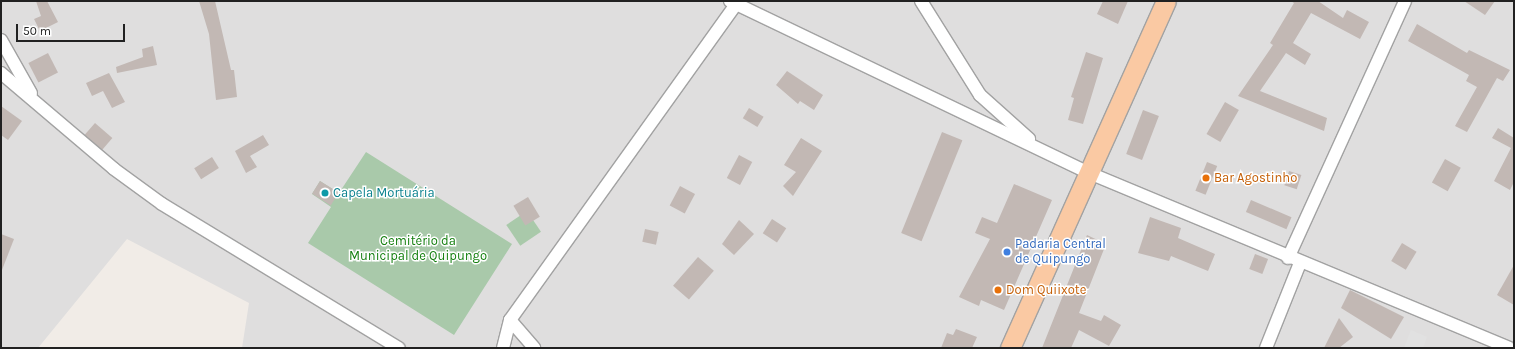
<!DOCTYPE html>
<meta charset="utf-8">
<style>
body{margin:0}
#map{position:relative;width:1515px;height:349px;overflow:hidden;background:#f1ece7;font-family:Karla,sans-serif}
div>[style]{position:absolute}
.residential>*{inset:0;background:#dfdede}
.cemetery>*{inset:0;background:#a9c9aa;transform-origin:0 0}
.parking>*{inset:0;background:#e1e1e1}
.building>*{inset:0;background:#c2b8b4;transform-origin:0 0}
.roads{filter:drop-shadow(1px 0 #a2a2a2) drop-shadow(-1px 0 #a2a2a2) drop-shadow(0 1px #a2a2a2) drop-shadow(0 -1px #a2a2a2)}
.minor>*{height:12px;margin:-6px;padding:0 6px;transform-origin:6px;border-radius:6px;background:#fff}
.primary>*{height:19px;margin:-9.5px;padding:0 9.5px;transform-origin:9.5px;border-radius:9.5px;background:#fac9a3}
.dots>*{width:11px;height:11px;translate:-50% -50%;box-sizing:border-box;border:2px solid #fff;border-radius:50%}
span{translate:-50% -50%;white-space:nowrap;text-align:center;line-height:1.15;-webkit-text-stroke:3px #fff;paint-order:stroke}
.food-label{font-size:13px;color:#c56008}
.left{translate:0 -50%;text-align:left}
.culture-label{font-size:13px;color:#0d838f}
.park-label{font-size:13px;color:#137f0e}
.shop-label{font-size:13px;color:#366cbe}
.frame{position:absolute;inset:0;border:2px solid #212121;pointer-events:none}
.scale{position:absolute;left:16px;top:24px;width:109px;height:18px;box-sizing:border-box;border:2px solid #212121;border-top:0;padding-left:5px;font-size:12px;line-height:14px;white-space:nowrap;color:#212121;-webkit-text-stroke:3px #fff;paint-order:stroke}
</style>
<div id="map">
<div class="residential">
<i style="clip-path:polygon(1px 1px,1514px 1px,1514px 348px,242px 348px,249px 303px,127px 239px,38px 348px,1px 348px)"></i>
</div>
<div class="cemetery">
<i style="clip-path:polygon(366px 152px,512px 244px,454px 335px,308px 243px,331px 207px,312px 194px,320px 181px,339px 193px)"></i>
<i style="left:527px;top:211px;width:25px;height:25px;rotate:56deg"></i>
</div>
<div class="parking">
<i style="clip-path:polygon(1411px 330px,1427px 337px,1423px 348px,1404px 348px)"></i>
</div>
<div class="building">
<i style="clip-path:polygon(36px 1px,47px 1px,58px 22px,40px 31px,34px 19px,41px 16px)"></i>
<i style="clip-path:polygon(199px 1px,215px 1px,231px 70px,234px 70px,237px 97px,216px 100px,209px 34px)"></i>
<i style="clip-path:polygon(1103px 1px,1128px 1px,1118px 24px,1097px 14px)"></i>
<i style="clip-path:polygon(1291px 1px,1318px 1px,1343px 18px,1347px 10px,1369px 22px,1360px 39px,1311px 13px,1293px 43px,1311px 54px,1305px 65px,1286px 53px,1260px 91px,1327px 118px,1324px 131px,1238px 96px,1273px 45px,1270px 43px,1294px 3px)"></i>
<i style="clip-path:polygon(1464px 1px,1495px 1px,1485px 15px)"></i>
<i style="clip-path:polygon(1417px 24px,1467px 53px,1469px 50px,1510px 70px,1503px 81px,1497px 78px,1467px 132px,1455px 126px,1477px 87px,1466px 81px,1469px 75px,1408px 41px)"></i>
<i style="clip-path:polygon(153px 46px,157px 65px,117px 73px,116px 67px,143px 57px,142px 49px)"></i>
<i style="clip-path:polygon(1086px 52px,1103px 58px,1083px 124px,1068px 120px,1074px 98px,1071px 97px)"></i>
<i style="left:48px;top:53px;width:22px;height:22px;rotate:63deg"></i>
<i style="clip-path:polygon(787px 71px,823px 95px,814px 110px,800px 101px,798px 104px,776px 85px)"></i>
<i style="clip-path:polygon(109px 73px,125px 102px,112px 108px,103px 91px,92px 96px,86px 83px)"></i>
<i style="left:1225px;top:102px;width:16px;height:37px;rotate:30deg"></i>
<i style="clip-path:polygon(1px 106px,22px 121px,8px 140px,1px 135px)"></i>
<i style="left:749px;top:108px;width:17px;height:12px;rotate:31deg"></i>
<i style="left:1143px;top:110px;width:17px;height:47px;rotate:21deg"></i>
<i style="left:95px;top:123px;width:23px;height:16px;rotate:41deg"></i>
<i style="clip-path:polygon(1498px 128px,1514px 138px,1514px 182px,1510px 190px,1494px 181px,1511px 148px,1492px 138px)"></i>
<i style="left:942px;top:132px;width:22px;height:109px;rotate:22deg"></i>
<i style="clip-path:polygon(263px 135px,269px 145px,250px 156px,257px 167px,246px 173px,235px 151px)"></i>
<i style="clip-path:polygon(801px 138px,822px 151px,793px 196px,783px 186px,796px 172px,784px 165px)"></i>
<i style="left:739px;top:155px;width:15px;height:26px;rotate:28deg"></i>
<i style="left:212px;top:157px;width:13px;height:21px;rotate:58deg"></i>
<i style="left:1445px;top:159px;width:18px;height:27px;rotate:29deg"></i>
<i style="left:1207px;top:162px;width:11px;height:31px;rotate:22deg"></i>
<i style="left:1289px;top:171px;width:13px;height:15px;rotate:18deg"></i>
<i style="left:320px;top:181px;width:22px;height:15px;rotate:32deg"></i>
<i style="clip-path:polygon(1014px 184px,1052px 200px,1004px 310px,981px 300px,979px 306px,959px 297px,990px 239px,975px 233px,982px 217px,997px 223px)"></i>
<i style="left:680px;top:186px;width:17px;height:22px;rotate:28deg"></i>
<i style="left:528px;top:197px;width:23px;height:17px;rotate:59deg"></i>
<i style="left:1251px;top:200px;width:44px;height:13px;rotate:23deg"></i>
<i style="clip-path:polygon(1150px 217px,1181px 228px,1178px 238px,1215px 254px,1208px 271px,1171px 256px,1169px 261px,1138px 253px)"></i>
<i style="left:772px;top:219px;width:17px;height:17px;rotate:33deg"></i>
<i style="clip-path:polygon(739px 220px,754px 234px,734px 255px,722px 244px)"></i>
<i style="left:645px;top:229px;width:14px;height:13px;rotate:12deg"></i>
<i style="clip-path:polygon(1px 234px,14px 239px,2px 270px,1px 269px)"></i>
<i style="clip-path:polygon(1087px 235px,1106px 244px,1079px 313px,1101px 321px,1104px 315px,1121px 325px,1109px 346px,1079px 330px,1071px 348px,1042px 348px)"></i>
<i style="left:1402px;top:243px;width:17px;height:21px;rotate:31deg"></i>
<i style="left:1255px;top:254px;width:14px;height:16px;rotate:21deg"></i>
<i style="left:698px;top:257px;width:21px;height:38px;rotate:41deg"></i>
<i style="clip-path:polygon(1514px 265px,1514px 305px,1497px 295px)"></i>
<i style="clip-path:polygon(1350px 290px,1404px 317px,1391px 339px,1341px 308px)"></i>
<i style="clip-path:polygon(1339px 318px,1353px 337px,1339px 348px,1324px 348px)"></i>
<i style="clip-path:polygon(956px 329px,977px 337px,972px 348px,941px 348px,947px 333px,953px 335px)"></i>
</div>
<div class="roads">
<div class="minor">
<i style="left:730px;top:1px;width:396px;rotate:25.6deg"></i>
<i style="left:1087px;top:172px;width:457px;rotate:22.6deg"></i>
<i style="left:921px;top:1px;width:111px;rotate:57.9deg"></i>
<i style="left:980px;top:95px;width:66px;rotate:41.9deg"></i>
<i style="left:1px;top:40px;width:61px;rotate:60.5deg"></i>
<i style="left:1px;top:73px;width:148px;rotate:40.3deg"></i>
<i style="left:114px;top:169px;width:59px;rotate:36.1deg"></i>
<i style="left:162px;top:204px;width:277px;rotate:31.3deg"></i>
<i style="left:1288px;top:258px;width:282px;rotate:-65.5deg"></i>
<i style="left:510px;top:320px;width:37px;rotate:49deg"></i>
<i style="left:503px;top:348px;width:29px;rotate:-76deg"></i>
<i style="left:510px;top:320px;width:392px;rotate:-54.4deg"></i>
<i style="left:1266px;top:348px;width:92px;rotate:-68.2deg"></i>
</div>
<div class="primary">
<i style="left:1010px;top:348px;width:380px;rotate:-65.8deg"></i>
</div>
</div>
<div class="dots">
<i style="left:1206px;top:178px;background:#e8710a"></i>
<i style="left:325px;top:193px;background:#0f9aa8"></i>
<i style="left:1007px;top:252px;background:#3f7fe0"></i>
<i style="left:998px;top:290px;background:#e8710a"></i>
</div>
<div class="food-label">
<span class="left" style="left:1214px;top:178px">Bar Agostinho</span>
<span class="left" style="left:1006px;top:290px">Dom Quiixote</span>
</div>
<div class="culture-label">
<span class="left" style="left:333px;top:193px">Capela Mortuária</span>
</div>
<div class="park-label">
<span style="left:418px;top:249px">Cemitério da<br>Municipal de Quipungo</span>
</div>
<div class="shop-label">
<span class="left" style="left:1015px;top:252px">Padaria Central<br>de Quipungo</span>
</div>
<div class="frame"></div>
<div class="scale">50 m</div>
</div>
